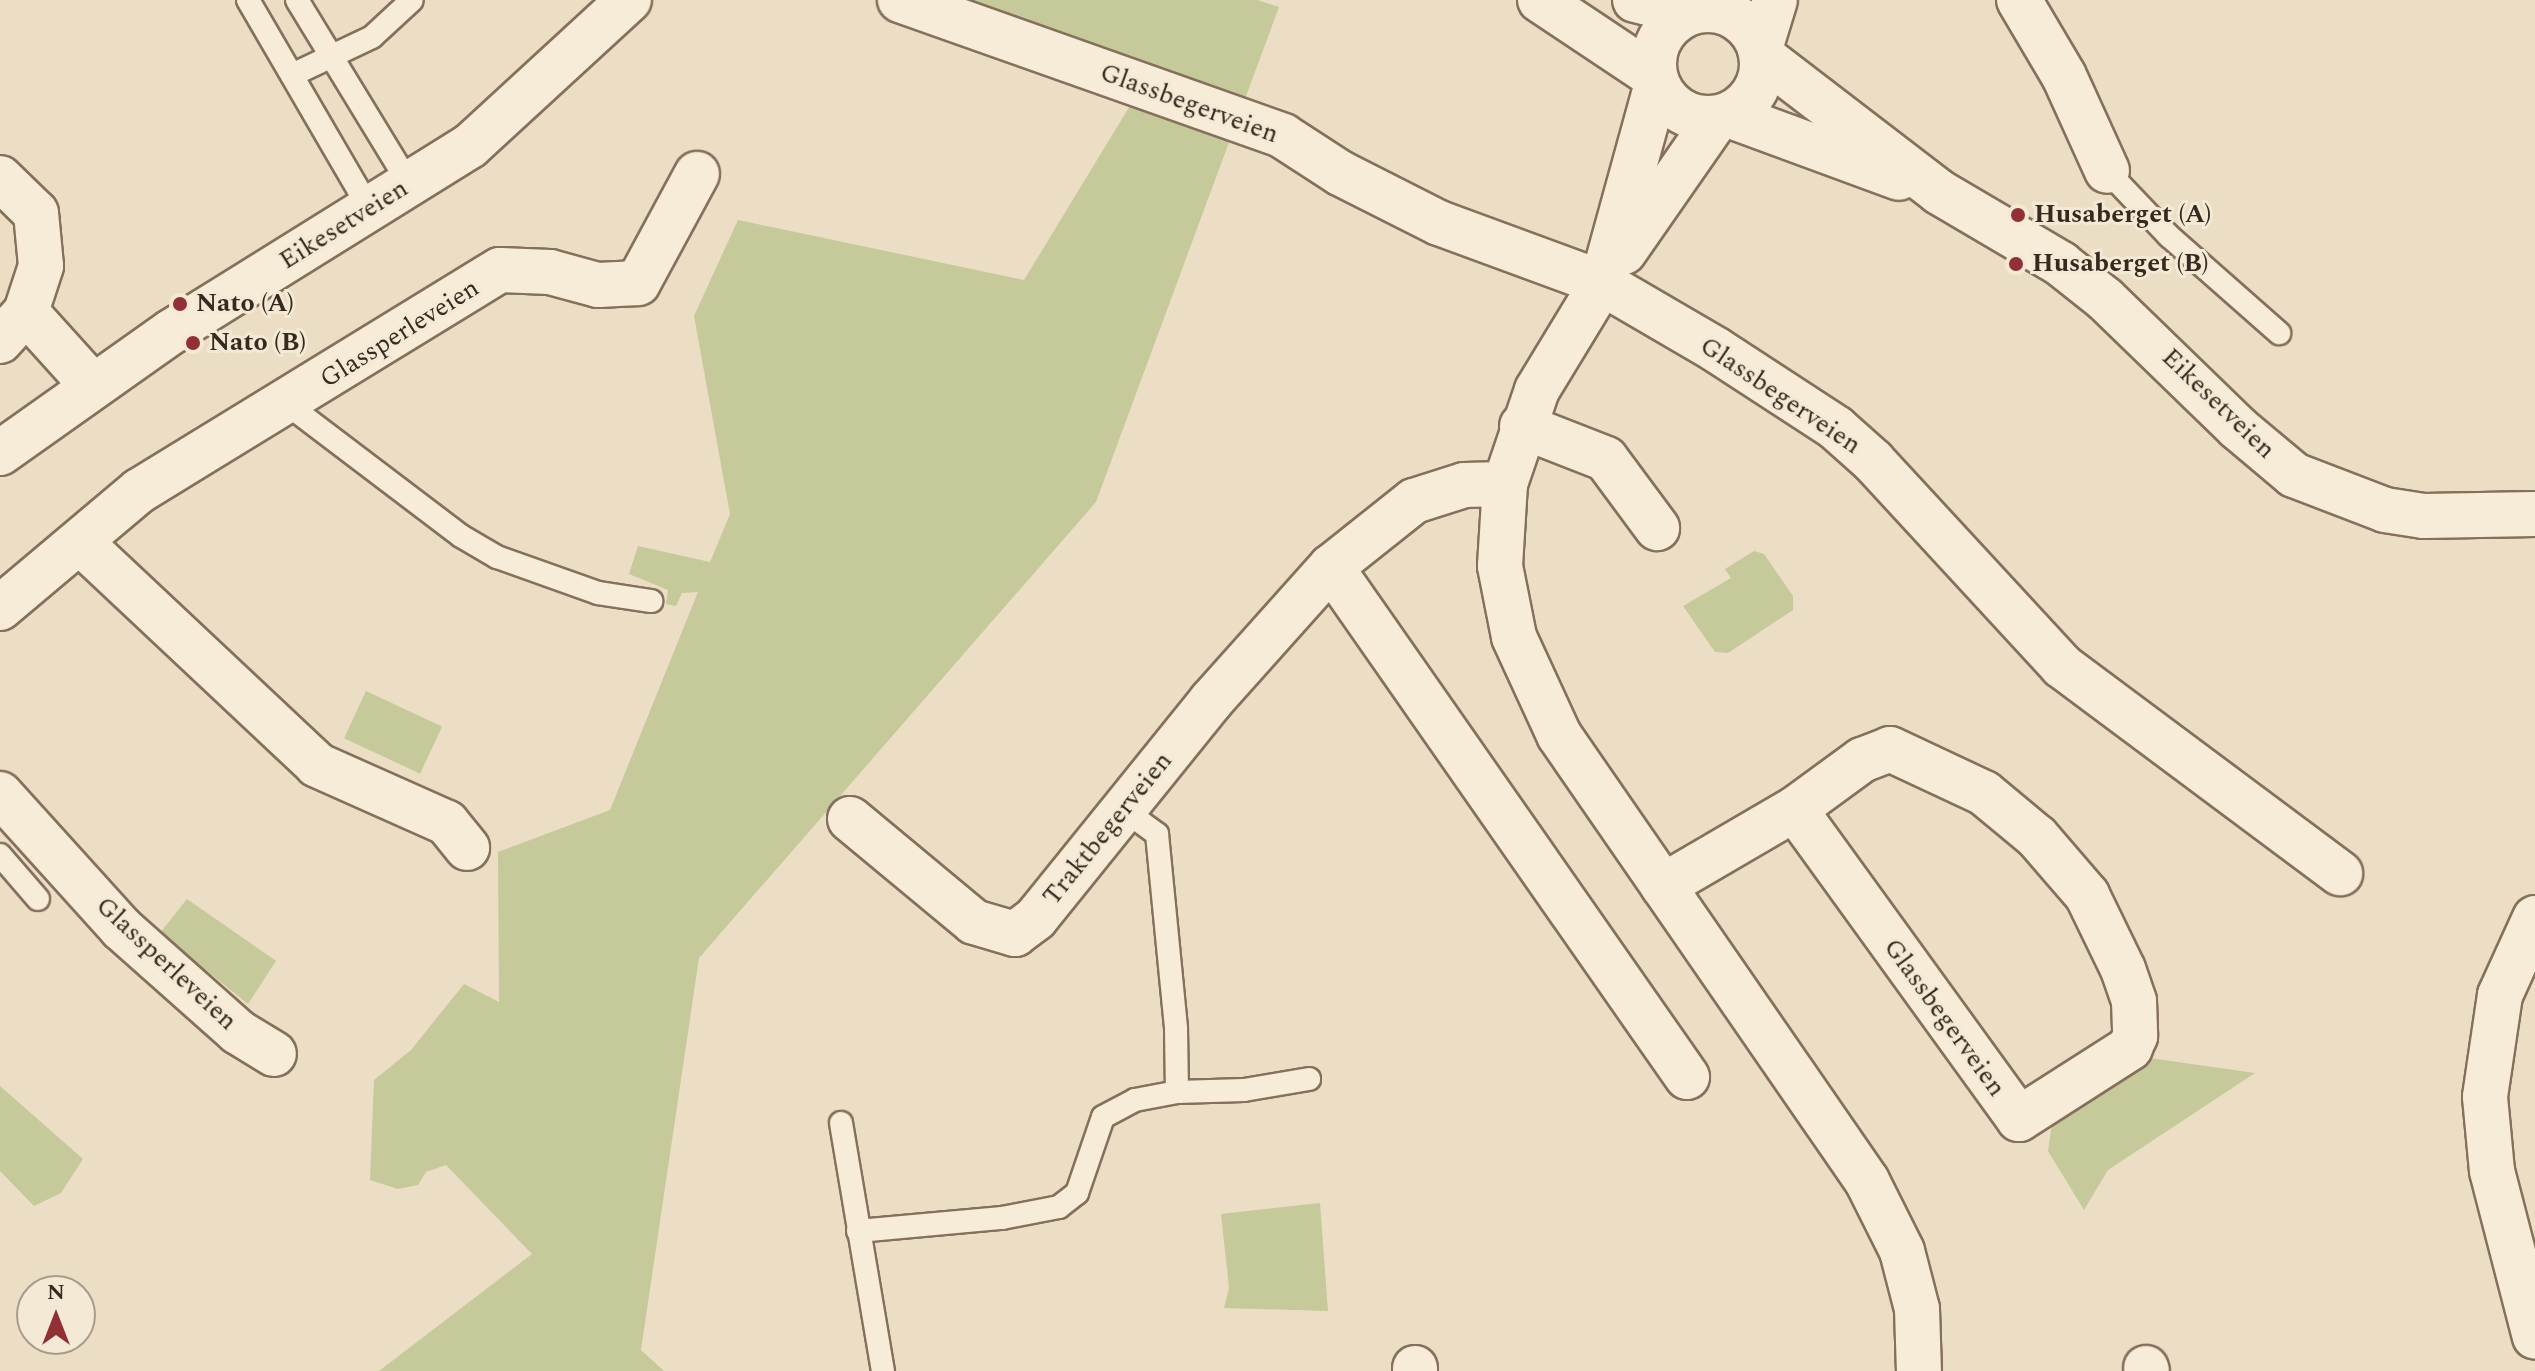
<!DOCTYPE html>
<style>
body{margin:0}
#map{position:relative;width:2535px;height:1371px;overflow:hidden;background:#ebdec5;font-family:Spectral,serif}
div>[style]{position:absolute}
.green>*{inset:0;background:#c6c999;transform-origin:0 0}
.roads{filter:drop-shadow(2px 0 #85705c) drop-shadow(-2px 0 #85705c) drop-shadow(0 2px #85705c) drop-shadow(0 -2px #85705c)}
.service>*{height:22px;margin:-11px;padding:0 11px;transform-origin:11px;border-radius:11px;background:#f7ecd8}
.minor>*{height:44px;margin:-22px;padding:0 22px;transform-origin:22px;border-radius:22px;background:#f7ecd8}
.tertiary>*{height:44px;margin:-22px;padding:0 22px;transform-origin:22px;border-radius:22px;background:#f7ecd8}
.secondary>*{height:44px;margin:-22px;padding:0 22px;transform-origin:22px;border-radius:22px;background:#f7ecd8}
.secondary>.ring{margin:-22px;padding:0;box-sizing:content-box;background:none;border:44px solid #f7ecd8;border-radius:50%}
.dots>*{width:22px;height:22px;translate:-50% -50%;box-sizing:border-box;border:4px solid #f3e9d4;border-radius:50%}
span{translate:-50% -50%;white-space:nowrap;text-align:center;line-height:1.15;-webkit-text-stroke:6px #f3e9d4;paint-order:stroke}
.street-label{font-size:26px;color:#36291f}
.poi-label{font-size:26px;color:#36291f;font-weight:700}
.left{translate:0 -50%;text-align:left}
.north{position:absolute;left:16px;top:1275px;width:80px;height:80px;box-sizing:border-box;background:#f3e9d4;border:2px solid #a79c8c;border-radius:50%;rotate:0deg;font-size:22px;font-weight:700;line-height:32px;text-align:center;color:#36291f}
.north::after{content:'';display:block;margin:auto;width:28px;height:36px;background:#913035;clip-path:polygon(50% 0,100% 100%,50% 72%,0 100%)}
</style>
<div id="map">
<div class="green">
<i style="clip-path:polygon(962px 0,1257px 0,1279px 7px,1096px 502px,699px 958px,641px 1350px,664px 1371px,379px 1371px,532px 1254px,446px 1165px,426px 1172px,418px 1185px,398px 1189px,370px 1180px,374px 1080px,411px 1050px,464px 984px,499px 1002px,498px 852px,610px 810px,698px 592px,682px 593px,676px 606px,666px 604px,668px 590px,629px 574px,638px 546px,710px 562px,730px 514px,694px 316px,738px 220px,1024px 280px,1145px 81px)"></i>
<i style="clip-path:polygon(1754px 551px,1764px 554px,1793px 596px,1793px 610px,1728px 653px,1715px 652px,1683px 606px,1731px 578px,1725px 569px)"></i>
<i style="left:366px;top:691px;width:84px;height:52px;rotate:25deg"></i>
<i style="clip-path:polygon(187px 899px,276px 961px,248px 1004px,160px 933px)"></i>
<i style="clip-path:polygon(2135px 1056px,2255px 1073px,2108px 1170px,2084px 1210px,2048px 1151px,2053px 1117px)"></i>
<i style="clip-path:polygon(0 1086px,83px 1159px,61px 1193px,34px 1206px,0 1171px)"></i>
<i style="clip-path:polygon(1320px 1203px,1328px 1311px,1224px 1308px,1229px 1288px,1221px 1214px)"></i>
</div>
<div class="roads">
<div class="service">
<i style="left:248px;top:0;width:243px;rotate:59.8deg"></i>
<i style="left:297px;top:0;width:217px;rotate:58.6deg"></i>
<i style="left:292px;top:75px;width:89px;rotate:-25.4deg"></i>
<i style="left:372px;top:37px;width:54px;rotate:-42.8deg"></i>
<i style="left:2107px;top:171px;width:90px;rotate:46.4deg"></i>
<i style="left:2169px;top:236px;width:147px;rotate:41.4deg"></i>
<i style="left:287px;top:404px;width:218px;rotate:37.2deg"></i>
<i style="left:461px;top:536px;width:42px;rotate:30.3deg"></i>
<i style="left:497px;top:557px;width:107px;rotate:19.6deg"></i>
<i style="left:598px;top:593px;width:54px;rotate:8.6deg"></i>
<i style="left:1124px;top:810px;width:41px;rotate:36deg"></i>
<i style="left:1157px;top:834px;width:196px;rotate:84.4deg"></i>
<i style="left:1176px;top:1029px;width:63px;rotate:89.1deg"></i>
<i style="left:0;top:855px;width:58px;rotate:49.2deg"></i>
<i style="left:841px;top:1123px;width:252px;rotate:80.4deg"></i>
<i style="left:858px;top:1231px;width:145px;rotate:-5.2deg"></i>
<i style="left:1002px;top:1218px;width:58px;rotate:-10.9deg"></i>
<i style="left:1059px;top:1207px;width:23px;rotate:-38deg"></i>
<i style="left:1077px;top:1193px;width:80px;rotate:-71.1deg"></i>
<i style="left:1103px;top:1117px;width:36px;rotate:-28deg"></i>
<i style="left:1135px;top:1100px;width:43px;rotate:-10.8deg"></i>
<i style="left:1177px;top:1092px;width:67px;rotate:-1.7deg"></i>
<i style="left:1244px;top:1090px;width:66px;rotate:-9.6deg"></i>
</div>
<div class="minor">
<i style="left:900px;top:0;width:406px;rotate:19.5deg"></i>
<i style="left:1283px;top:136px;width:68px;rotate:33deg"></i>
<i style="left:1340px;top:173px;width:111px;rotate:26.8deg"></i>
<i style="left:1439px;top:223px;width:174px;rotate:20.2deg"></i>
<i style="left:1602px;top:283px;width:131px;rotate:30.3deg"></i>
<i style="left:1715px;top:349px;width:145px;rotate:33.1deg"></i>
<i style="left:1836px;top:428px;width:50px;rotate:41.7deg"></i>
<i style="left:1873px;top:461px;width:279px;rotate:47.3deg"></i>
<i style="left:2062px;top:666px;width:347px;rotate:36.7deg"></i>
<i style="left:2019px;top:0;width:88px;rotate:59.4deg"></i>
<i style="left:2064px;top:76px;width:104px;rotate:65.6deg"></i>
<i style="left:1760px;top:49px;width:51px;rotate:-73deg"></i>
<i style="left:0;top:178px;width:50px;rotate:44.2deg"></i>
<i style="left:36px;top:213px;width:53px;rotate:84.6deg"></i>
<i style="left:41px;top:266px;width:48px;rotate:108.1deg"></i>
<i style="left:26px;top:312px;width:39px;rotate:132deg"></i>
<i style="left:1602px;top:283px;width:125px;rotate:121.3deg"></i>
<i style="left:1537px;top:390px;width:99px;rotate:108.8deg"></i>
<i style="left:1505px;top:484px;width:82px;rotate:93.5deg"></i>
<i style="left:1500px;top:566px;width:72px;rotate:78.8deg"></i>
<i style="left:1514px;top:637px;width:108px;rotate:65.3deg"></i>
<i style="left:1559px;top:735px;width:542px;rotate:55.37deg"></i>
<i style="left:1867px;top:1181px;width:78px;rotate:63.4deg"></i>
<i style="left:1902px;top:1251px;width:60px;rotate:75.5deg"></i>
<i style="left:1917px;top:1309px;width:62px;rotate:88.2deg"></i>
<i style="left:26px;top:312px;width:98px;rotate:47.9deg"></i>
<i style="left:1522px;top:426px;width:90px;rotate:21.4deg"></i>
<i style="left:1606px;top:459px;width:86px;rotate:53.5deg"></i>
<i style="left:81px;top:543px;width:324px;rotate:43.2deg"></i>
<i style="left:317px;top:765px;width:142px;rotate:24deg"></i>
<i style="left:447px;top:823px;width:32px;rotate:51deg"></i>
<i style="left:1331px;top:567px;width:622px;rotate:55.08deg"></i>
<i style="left:0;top:608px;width:182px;rotate:-40.1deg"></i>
<i style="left:139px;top:491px;width:423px;rotate:-31.5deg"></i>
<i style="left:500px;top:270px;width:50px;rotate:2.3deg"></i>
<i style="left:550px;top:272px;width:50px;rotate:15.2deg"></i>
<i style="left:598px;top:285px;width:40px;rotate:-2.9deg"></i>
<i style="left:638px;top:283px;width:124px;rotate:-61.6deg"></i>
<i style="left:1890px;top:749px;width:104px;rotate:25.1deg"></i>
<i style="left:1984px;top:793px;width:69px;rotate:39.7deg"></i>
<i style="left:2037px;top:837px;width:77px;rotate:49.2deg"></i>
<i style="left:2087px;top:895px;width:82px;rotate:64.1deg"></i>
<i style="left:2123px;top:969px;width:34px;rotate:71deg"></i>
<i style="left:2134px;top:1001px;width:35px;rotate:88deg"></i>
<i style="left:2135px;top:1036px;width:13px;rotate:113deg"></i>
<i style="left:2130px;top:1048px;width:132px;rotate:147.4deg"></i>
<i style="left:2019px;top:1119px;width:382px;rotate:-125.9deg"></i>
<i style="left:1795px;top:809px;width:83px;rotate:-36.2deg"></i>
<i style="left:1862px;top:760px;width:30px;rotate:-21deg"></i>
<i style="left:0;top:794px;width:181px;rotate:47.9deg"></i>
<i style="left:121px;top:928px;width:157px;rotate:41.6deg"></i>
<i style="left:238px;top:1032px;width:42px;rotate:31.4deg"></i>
<i style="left:850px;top:819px;width:161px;rotate:39.7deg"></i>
<i style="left:974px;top:922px;width:43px;rotate:16.3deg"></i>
<i style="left:1015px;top:934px;width:26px;rotate:-37deg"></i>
<i style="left:1036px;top:918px;width:279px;rotate:-51.1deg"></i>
<i style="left:1211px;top:701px;width:180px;rotate:-48.2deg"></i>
<i style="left:1331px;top:567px;width:106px;rotate:-38.5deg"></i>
<i style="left:1414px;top:501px;width:52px;rotate:-17.7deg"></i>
<i style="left:1464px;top:485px;width:41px;rotate:-1.4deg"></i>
<i style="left:1663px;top:886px;width:153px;rotate:-30.3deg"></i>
<i style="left:2535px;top:918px;width:85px;rotate:114.4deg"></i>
<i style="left:2500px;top:995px;width:103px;rotate:98.4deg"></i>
<i style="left:2485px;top:1097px;width:74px;rotate:84.6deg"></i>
<i style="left:2492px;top:1171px;width:171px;rotate:75.5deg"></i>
<i style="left:1415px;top:1368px;width:3px;rotate:90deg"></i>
<i style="left:2146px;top:1368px;width:3px;rotate:72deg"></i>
</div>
<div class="tertiary">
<i style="left:1624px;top:252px;width:163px;rotate:-55.2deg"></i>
<i style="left:1602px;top:283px;width:206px;rotate:-74.6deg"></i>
</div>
<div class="secondary">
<i style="left:1540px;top:0;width:137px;rotate:33.7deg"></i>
<i style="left:1635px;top:0;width:55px;rotate:13.8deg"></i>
<i class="ring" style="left:1654px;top:10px;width:64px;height:64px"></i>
<i style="left:1762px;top:56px;width:223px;rotate:37.5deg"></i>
<i style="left:1939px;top:192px;width:142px;rotate:30.5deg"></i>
<i style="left:2061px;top:264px;width:56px;rotate:38.5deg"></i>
<i style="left:2105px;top:299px;width:185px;rotate:44.1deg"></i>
<i style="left:2238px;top:428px;width:73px;rotate:40deg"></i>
<i style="left:2294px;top:475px;width:97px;rotate:21deg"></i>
<i style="left:2385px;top:510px;width:39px;rotate:9deg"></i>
<i style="left:2424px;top:516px;width:111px;rotate:-1deg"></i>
<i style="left:1728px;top:115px;width:182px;rotate:20.2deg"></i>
<i style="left:0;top:453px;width:209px;rotate:-35.3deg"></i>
<i style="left:171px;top:332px;width:352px;rotate:-31.9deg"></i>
<i style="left:470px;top:146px;width:216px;rotate:-42.6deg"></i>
</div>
</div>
<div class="dots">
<i style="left:2018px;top:215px;background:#913035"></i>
<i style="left:2016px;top:264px;background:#913035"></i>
<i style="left:180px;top:304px;background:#913035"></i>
<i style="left:193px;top:343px;background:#913035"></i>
</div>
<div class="street-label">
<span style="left:1189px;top:104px;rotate:20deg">Glassbegerveien</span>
<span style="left:344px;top:225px;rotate:-32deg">Eikesetveien</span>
<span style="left:400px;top:334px;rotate:-32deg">Glassperleveien</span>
<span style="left:1780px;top:396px;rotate:34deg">Glassbegerveien</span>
<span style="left:2218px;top:404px;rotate:44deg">Eikesetveien</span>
<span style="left:1108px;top:829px;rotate:-51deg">Traktbegerveien</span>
<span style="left:166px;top:964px;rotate:43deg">Glassperleveien</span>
<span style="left:1944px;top:1018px;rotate:54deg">Glassbegerveien</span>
</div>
<div class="poi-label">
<span class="left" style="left:2034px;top:215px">Husaberget (A)</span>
<span class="left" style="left:2032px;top:264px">Husaberget (B)</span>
<span class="left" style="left:196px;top:304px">Nato (A)</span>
<span class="left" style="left:209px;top:343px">Nato (B)</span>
</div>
<div class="north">N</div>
</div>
